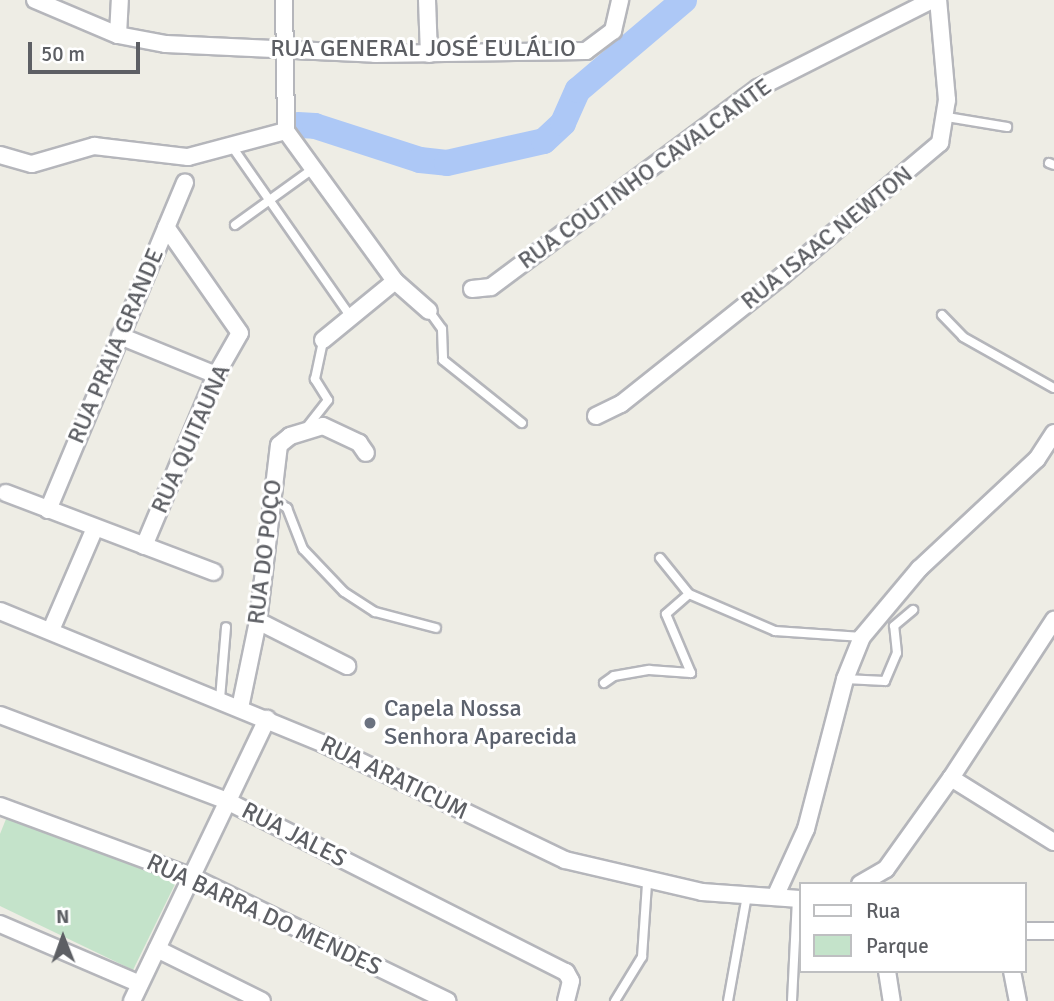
<!DOCTYPE html>
<meta charset="utf-8">
<style>
body{margin:0}
#map{position:relative;width:1054px;height:1001px;overflow:hidden;background:#eeede5;font-family:Signika,sans-serif}
div>[style]{position:absolute}
.green>*{inset:0;background:#c4e3ca}
.river>*{height:26px;margin:-13px;padding:0 13px;transform-origin:13px;border-radius:13px;background:#adc8f6}
.roads{filter:drop-shadow(2px 0 #b5b6bb) drop-shadow(-2px 0 #b5b6bb) drop-shadow(0 2px #b5b6bb) drop-shadow(0 -2px #b5b6bb)}
.service>*{height:8px;margin:-4px;padding:0 4px;transform-origin:4px;border-radius:4px;background:#fff}
.minor>*{height:16px;margin:-8px;padding:0 8px;transform-origin:8px;border-radius:8px;background:#fff}
.dots>*{width:19px;height:19px;translate:-50% -50%;box-sizing:border-box;border:4px solid #fff;border-radius:50%}
span{translate:-50% -50%;white-space:nowrap;text-align:center;line-height:1.15;-webkit-text-stroke:6px #fff;paint-order:stroke}
.street-label{font-size:24px;color:#5d5f64}
.worship-label{font-size:24px;color:#5b616d}
.left{translate:0 -50%;text-align:left}
.legend{position:absolute;left:799px;top:882px;width:228px;height:91px;box-sizing:border-box;background:#fff;border:2px solid #bebfc1;margin:0;padding:9px 12px;list-style:none;font-size:21px;color:#5d5f64}
.legend li{display:flex;align-items:center;gap:14px;height:35px}
.legend b{width:35px;border:2px solid #bebfc1}
.north{position:absolute;left:28px;top:903px;width:70px;height:70px;-webkit-text-stroke:5px #fff;paint-order:stroke;rotate:359deg;font-size:19px;font-weight:700;line-height:28px;text-align:center;color:#5d5f64}
.north::after{content:'';display:block;margin:auto;width:24px;height:32px;background:#5d5f64;clip-path:polygon(50% 0,100% 100%,50% 72%,0 100%)}
.scale{position:absolute;left:28px;top:42px;width:112px;height:32px;box-sizing:border-box;border:4px solid #5d5f64;border-top:0;padding-left:9px;font-size:21px;line-height:24px;white-space:nowrap;color:#5d5f64;-webkit-text-stroke:5px #fff;paint-order:stroke}
</style>
<div id="map">
<div class="green">
<i style="clip-path:polygon(8px 814px,179px 876px,133px 970px,0 906px,0 834px)"></i>
</div>
<div class="river">
<i style="left:298px;top:125px;width:17px;rotate:3deg"></i>
<i style="left:315px;top:126px;width:110px;rotate:17.9deg"></i>
<i style="left:420px;top:160px;width:27px;rotate:6deg"></i>
<i style="left:447px;top:163px;width:99px;rotate:-12.8deg"></i>
<i style="left:544px;top:141px;width:26px;rotate:-43deg"></i>
<i style="left:563px;top:123px;width:36px;rotate:-66deg"></i>
<i style="left:578px;top:90px;width:139px;rotate:-40.3deg"></i>
</div>
<div class="roads">
<div class="service">
<i style="left:947px;top:117px;width:61px;rotate:9.5deg"></i>
<i style="left:233px;top:148px;width:203px;rotate:55.1deg"></i>
<i style="left:1049px;top:163px;width:5px;rotate:22deg"></i>
<i style="left:235px;top:225px;width:97px;rotate:-35.8deg"></i>
<i style="left:429px;top:311px;width:22px;rotate:54deg"></i>
<i style="left:442px;top:329px;width:31px;rotate:88deg"></i>
<i style="left:443px;top:360px;width:101px;rotate:38.6deg"></i>
<i style="left:942px;top:315px;width:30px;rotate:46deg"></i>
<i style="left:963px;top:337px;width:104px;rotate:29.3deg"></i>
<i style="left:307px;top:427px;width:34px;rotate:-52deg"></i>
<i style="left:328px;top:400px;width:25px;rotate:-122deg"></i>
<i style="left:315px;top:379px;width:40px;rotate:-78deg"></i>
<i style="left:273px;top:499px;width:17px;rotate:33deg"></i>
<i style="left:287px;top:508px;width:44px;rotate:68.7deg"></i>
<i style="left:303px;top:549px;width:59px;rotate:46.4deg"></i>
<i style="left:344px;top:592px;width:37px;rotate:33deg"></i>
<i style="left:375px;top:612px;width:63px;rotate:14.7deg"></i>
<i style="left:660px;top:558px;width:46px;rotate:51.1deg"></i>
<i style="left:689px;top:594px;width:94px;rotate:23.3deg"></i>
<i style="left:775px;top:631px;width:87px;rotate:3.9deg"></i>
<i style="left:845px;top:679px;width:40px;rotate:2.9deg"></i>
<i style="left:885px;top:681px;width:30px;rotate:-67deg"></i>
<i style="left:897px;top:653px;width:27px;rotate:-96deg"></i>
<i style="left:894px;top:626px;width:25px;rotate:-40deg"></i>
<i style="left:604px;top:683px;width:12px;rotate:-35deg"></i>
<i style="left:614px;top:676px;width:36px;rotate:-10deg"></i>
<i style="left:649px;top:670px;width:42px;rotate:4.1deg"></i>
<i style="left:691px;top:673px;width:64px;rotate:-113deg"></i>
<i style="left:666px;top:614px;width:30px;rotate:-41deg"></i>
<i style="left:220px;top:699px;width:72px;rotate:-85.2deg"></i>
<i style="left:615px;top:1001px;width:52px;rotate:-58.5deg"></i>
<i style="left:642px;top:957px;width:74px;rotate:-86.1deg"></i>
<i style="left:728px;top:1001px;width:108px;rotate:-79.8deg"></i>
<i style="left:792px;top:1001px;width:102px;rotate:-87.2deg"></i>
</div>
<div class="minor">
<i style="left:35px;top:0;width:90px;rotate:22.9deg"></i>
<i style="left:118px;top:35px;width:49px;rotate:10.6deg"></i>
<i style="left:166px;top:44px;width:209px;rotate:2.7deg"></i>
<i style="left:375px;top:54px;width:211px;rotate:-0.8deg"></i>
<i style="left:586px;top:51px;width:34px;rotate:-37deg"></i>
<i style="left:613px;top:31px;width:32px;rotate:-77deg"></i>
<i style="left:284px;top:0;width:131px;rotate:89.1deg"></i>
<i style="left:286px;top:131px;width:185px;rotate:54deg"></i>
<i style="left:395px;top:281px;width:45px;rotate:41.4deg"></i>
<i style="left:427px;top:0;width:54px;rotate:87.9deg"></i>
<i style="left:118px;top:35px;width:35px;rotate:-87deg"></i>
<i style="left:0;top:155px;width:33px;rotate:16deg"></i>
<i style="left:32px;top:164px;width:65px;rotate:-16.2deg"></i>
<i style="left:94px;top:146px;width:95px;rotate:6.7deg"></i>
<i style="left:188px;top:157px;width:101px;rotate:-14.9deg"></i>
<i style="left:472px;top:289px;width:19px;rotate:-6deg"></i>
<i style="left:491px;top:287px;width:333px;rotate:-36.7deg"></i>
<i style="left:758px;top:88px;width:195px;rotate:-26.8deg"></i>
<i style="left:120px;top:336px;width:104px;rotate:22.1deg"></i>
<i style="left:323px;top:340px;width:93px;rotate:-39.3deg"></i>
<i style="left:596px;top:416px;width:28px;rotate:-26deg"></i>
<i style="left:621px;top:404px;width:206px;rotate:-38.5deg"></i>
<i style="left:782px;top:276px;width:207px;rotate:-40.1deg"></i>
<i style="left:940px;top:143px;width:44px;rotate:-80.8deg"></i>
<i style="left:947px;top:100px;width:100px;rotate:-95.1deg"></i>
<i style="left:6px;top:493px;width:222px;rotate:20.8deg"></i>
<i style="left:48px;top:510px;width:355px;rotate:-67.3deg"></i>
<i style="left:144px;top:546px;width:186px;rotate:-67.2deg"></i>
<i style="left:216px;top:375px;width:48px;rotate:-60.3deg"></i>
<i style="left:240px;top:333px;width:129px;rotate:-124.9deg"></i>
<i style="left:0;top:611px;width:350px;rotate:22.3deg"></i>
<i style="left:324px;top:744px;width:267px;rotate:25.7deg"></i>
<i style="left:565px;top:860px;width:141px;rotate:13.1deg"></i>
<i style="left:702px;top:892px;width:98px;rotate:4.1deg"></i>
<i style="left:258px;top:621px;width:100px;rotate:26.8deg"></i>
<i style="left:51px;top:630px;width:111px;rotate:-66.7deg"></i>
<i style="left:240px;top:708px;width:89px;rotate:-78.3deg"></i>
<i style="left:258px;top:621px;width:177px;rotate:-83.2deg"></i>
<i style="left:279px;top:445px;width:14px;rotate:-39deg"></i>
<i style="left:290px;top:436px;width:34px;rotate:-17deg"></i>
<i style="left:323px;top:426px;width:40px;rotate:25deg"></i>
<i style="left:359px;top:443px;width:12px;rotate:55deg"></i>
<i style="left:0;top:715px;width:243px;rotate:20.7deg"></i>
<i style="left:227px;top:801px;width:380px;rotate:26.8deg"></i>
<i style="left:566px;top:972px;width:10px;rotate:61deg"></i>
<i style="left:571px;top:981px;width:21px;rotate:104deg"></i>
<i style="left:951px;top:778px;width:121px;rotate:31.9deg"></i>
<i style="left:0;top:806px;width:205px;rotate:20.3deg"></i>
<i style="left:192px;top:877px;width:284px;rotate:25.9deg"></i>
<i style="left:860px;top:884px;width:30px;rotate:-30deg"></i>
<i style="left:886px;top:869px;width:112px;rotate:-54.5deg"></i>
<i style="left:951px;top:778px;width:189px;rotate:-56.9deg"></i>
<i style="left:775px;top:897px;width:75px;rotate:-65.5deg"></i>
<i style="left:806px;top:829px;width:155px;rotate:-75.4deg"></i>
<i style="left:845px;top:679px;width:45px;rotate:-68deg"></i>
<i style="left:862px;top:637px;width:89px;rotate:-50deg"></i>
<i style="left:919px;top:569px;width:161px;rotate:-43deg"></i>
<i style="left:1037px;top:459px;width:31px;rotate:-57deg"></i>
<i style="left:0;top:924px;width:152px;rotate:23.2deg"></i>
<i style="left:1024px;top:931px;width:30px"></i>
<i style="left:157px;top:949px;width:117px;rotate:26.3deg"></i>
<i style="left:887px;top:971px;width:30px;rotate:81deg"></i>
<i style="left:1012px;top:971px;width:31px;rotate:79deg"></i>
<i style="left:132px;top:1001px;width:313px;rotate:-64.4deg"></i>
</div>
</div>
<div class="dots">
<i style="left:370px;top:723px;background:#6b7280"></i>
</div>
<div class="street-label">
<span style="left:423px;top:49px">RUA GENERAL JOSÉ EULÁLIO</span>
<span style="left:645px;top:174px;rotate:-36deg">RUA COUTINHO CAVALCANTE</span>
<span style="left:827px;top:238px;rotate:-39deg">RUA ISAAC NEWTON</span>
<span style="left:116px;top:346px;rotate:-67deg">RUA PRAIA GRANDE</span>
<span style="left:191px;top:439px;rotate:-66deg">RUA QUITAUNA</span>
<span style="left:265px;top:552px;rotate:-83deg">RUA DO POÇO</span>
<span style="left:394px;top:778px;rotate:26deg">RUA ARATICUM</span>
<span style="left:294px;top:835px;rotate:27deg">RUA JALES</span>
<span style="left:264px;top:915px;rotate:25deg">RUA BARRA DO MENDES</span>
</div>
<div class="worship-label">
<span class="left" style="left:384px;top:723px">Capela Nossa<br>Senhora Aparecida</span>
</div>
<ul class="legend">
<li><b style="height:9px;background:#fff"></b>Rua</li>
<li><b style="height:19px;background:#c4e3ca"></b>Parque</li>
</ul>
<div class="north">N</div>
<div class="scale">50 m</div>
</div>
